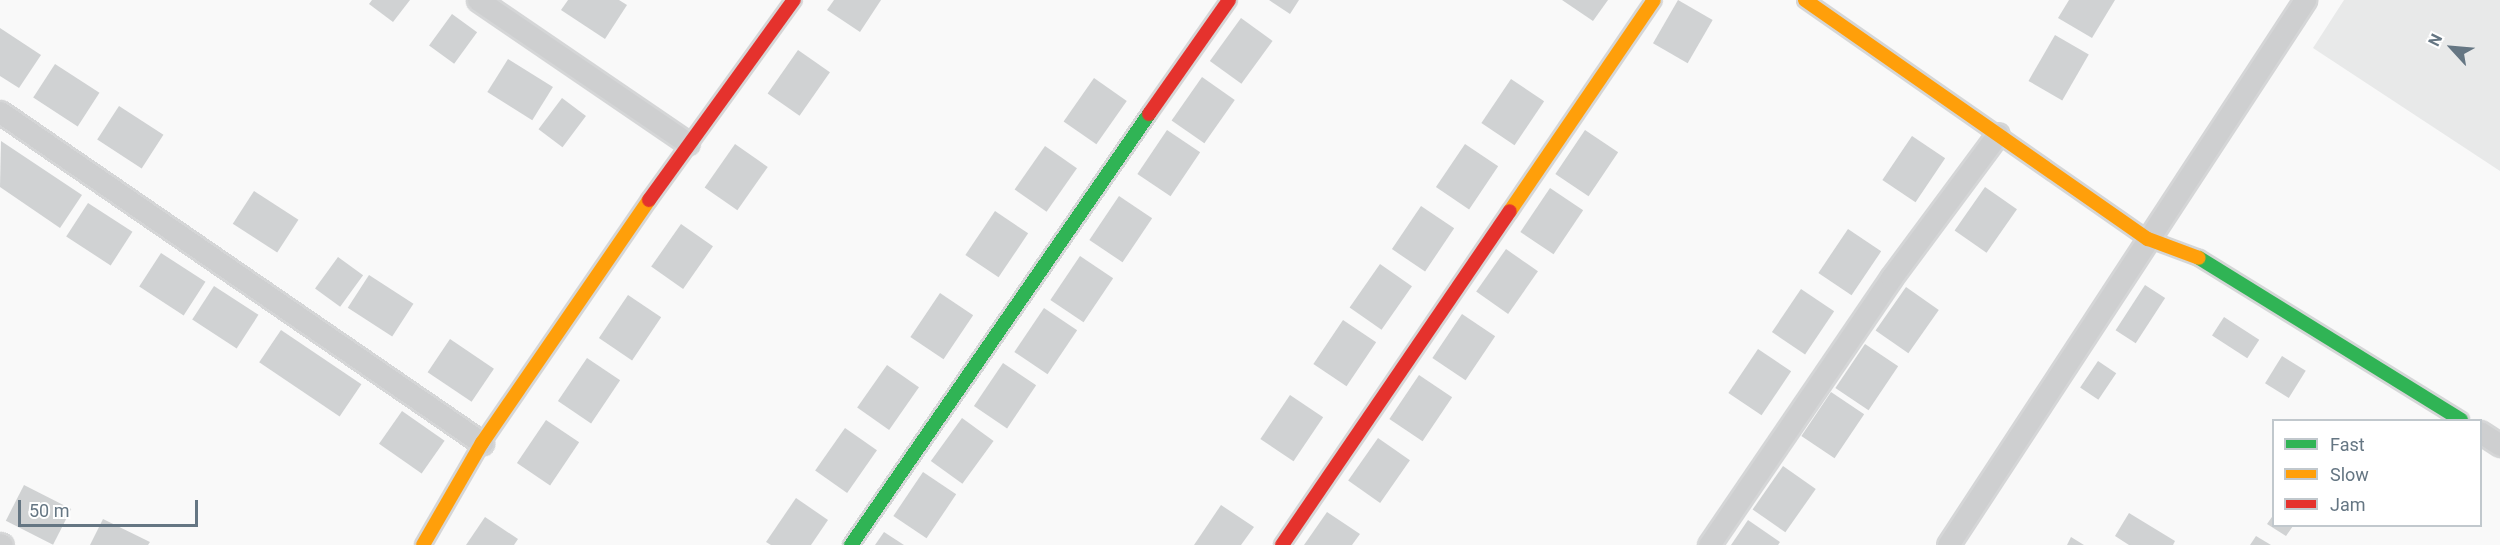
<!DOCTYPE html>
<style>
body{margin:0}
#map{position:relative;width:2500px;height:545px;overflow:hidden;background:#f9f9f9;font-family:Roboto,sans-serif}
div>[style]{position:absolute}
.built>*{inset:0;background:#e8e9e9}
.building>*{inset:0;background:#d0d2d3;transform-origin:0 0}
.roads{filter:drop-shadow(2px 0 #d5d6d7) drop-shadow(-2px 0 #d5d6d7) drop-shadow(0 2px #d5d6d7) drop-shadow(0 -2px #d5d6d7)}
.street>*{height:21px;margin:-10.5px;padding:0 10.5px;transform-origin:10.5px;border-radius:10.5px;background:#cecfd0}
.fast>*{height:14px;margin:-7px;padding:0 7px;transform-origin:7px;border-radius:7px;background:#30b455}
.slow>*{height:14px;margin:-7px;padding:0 7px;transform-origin:7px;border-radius:7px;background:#ff9f0a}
.jam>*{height:14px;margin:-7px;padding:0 7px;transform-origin:7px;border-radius:7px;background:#e5322d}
span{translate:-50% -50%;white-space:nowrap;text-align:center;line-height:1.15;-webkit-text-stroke:6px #fff;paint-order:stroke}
.legend{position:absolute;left:2272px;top:419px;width:210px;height:108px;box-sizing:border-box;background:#fff;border:2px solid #c1c8cd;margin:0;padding:8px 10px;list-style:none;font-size:18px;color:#657683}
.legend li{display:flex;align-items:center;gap:12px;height:30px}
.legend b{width:30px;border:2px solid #c1c8cd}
.north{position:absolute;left:2422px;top:18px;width:60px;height:60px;-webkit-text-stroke:4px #fff;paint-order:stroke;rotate:296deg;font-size:16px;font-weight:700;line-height:24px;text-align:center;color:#657683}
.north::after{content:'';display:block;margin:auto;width:21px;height:27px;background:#657683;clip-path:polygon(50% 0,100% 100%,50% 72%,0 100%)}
.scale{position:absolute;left:18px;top:500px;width:180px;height:27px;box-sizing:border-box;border:3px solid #657683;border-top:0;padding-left:8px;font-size:18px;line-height:21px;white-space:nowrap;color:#657683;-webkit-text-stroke:4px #fff;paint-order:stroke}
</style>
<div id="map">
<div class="built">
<i style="clip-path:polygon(2344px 0,2500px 0,2500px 171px,2313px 48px)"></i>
</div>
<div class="building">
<i style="clip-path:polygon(372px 0,410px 0,393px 22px,369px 4px)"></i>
<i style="clip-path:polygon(568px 0,619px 0,627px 5px,605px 39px,561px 10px)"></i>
<i style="clip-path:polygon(834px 0,881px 0,860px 32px,827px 10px)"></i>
<i style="clip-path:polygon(1269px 0,1299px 0,1290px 14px)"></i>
<i style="clip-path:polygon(1562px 0,1608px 0,1593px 21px)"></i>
<i style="left:1678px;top:0;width:40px;height:50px;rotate:30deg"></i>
<i style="clip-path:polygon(2069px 0,2115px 0,2092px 38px,2058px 18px)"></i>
<i style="left:452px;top:14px;width:31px;height:39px;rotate:36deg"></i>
<i style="left:1241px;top:18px;width:39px;height:53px;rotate:36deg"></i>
<i style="clip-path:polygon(0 28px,41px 55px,19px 88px,0 76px)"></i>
<i style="left:2055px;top:35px;width:39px;height:53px;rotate:30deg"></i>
<i style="left:798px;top:50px;width:39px;height:53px;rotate:35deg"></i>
<i style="left:508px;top:59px;width:53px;height:39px;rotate:32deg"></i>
<i style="left:55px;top:64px;width:53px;height:40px;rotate:33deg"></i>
<i style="left:1202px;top:77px;width:40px;height:53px;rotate:35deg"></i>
<i style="left:1094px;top:78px;width:40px;height:53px;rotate:35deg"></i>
<i style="left:1511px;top:79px;width:40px;height:53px;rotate:34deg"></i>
<i style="left:562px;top:98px;width:30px;height:39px;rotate:37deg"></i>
<i style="left:119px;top:106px;width:53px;height:40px;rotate:33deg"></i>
<i style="left:1167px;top:130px;width:40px;height:53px;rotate:34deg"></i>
<i style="left:1585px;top:130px;width:40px;height:53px;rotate:34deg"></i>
<i style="left:1912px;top:136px;width:40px;height:53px;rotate:34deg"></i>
<i style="clip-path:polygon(1px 141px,82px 195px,60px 228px,0 187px)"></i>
<i style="left:735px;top:144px;width:40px;height:53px;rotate:35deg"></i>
<i style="left:1465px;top:144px;width:40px;height:52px;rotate:34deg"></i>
<i style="left:1045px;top:146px;width:39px;height:53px;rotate:35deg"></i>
<i style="left:1985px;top:187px;width:39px;height:53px;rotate:35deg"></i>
<i style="left:1550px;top:188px;width:40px;height:53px;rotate:34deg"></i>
<i style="left:254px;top:191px;width:53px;height:39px;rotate:33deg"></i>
<i style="left:1119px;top:196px;width:40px;height:53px;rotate:34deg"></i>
<i style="left:88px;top:203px;width:53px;height:40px;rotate:33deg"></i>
<i style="left:1421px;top:206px;width:40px;height:52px;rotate:34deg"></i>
<i style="left:995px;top:211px;width:40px;height:53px;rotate:34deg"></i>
<i style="left:681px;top:224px;width:39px;height:52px;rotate:35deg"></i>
<i style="left:1848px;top:229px;width:40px;height:53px;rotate:34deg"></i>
<i style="left:1506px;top:249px;width:39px;height:52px;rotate:35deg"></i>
<i style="left:161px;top:253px;width:53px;height:40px;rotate:33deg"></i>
<i style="left:1080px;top:256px;width:40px;height:53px;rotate:34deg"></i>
<i style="left:338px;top:257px;width:31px;height:39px;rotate:36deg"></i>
<i style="left:1380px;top:264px;width:39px;height:53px;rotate:35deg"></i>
<i style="left:369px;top:275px;width:53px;height:39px;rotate:33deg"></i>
<i style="left:2145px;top:285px;width:24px;height:54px;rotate:33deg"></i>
<i style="left:214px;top:286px;width:53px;height:40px;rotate:33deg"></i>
<i style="left:1906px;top:287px;width:40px;height:53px;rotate:35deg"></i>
<i style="left:1801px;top:289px;width:40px;height:52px;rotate:34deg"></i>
<i style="left:940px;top:293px;width:40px;height:53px;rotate:34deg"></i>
<i style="left:628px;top:295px;width:40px;height:52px;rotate:34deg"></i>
<i style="left:1044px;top:308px;width:40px;height:53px;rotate:34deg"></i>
<i style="left:1462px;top:314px;width:40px;height:53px;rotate:34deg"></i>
<i style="left:2224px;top:317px;width:42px;height:22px;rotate:33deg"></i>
<i style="left:1343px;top:320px;width:40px;height:53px;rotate:34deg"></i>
<i style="left:281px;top:330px;width:97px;height:39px;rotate:34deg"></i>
<i style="left:450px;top:339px;width:53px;height:40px;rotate:34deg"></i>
<i style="left:1865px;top:344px;width:40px;height:53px;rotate:34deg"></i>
<i style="left:1758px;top:349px;width:40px;height:53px;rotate:34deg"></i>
<i style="left:2282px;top:356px;width:28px;height:32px;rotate:32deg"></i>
<i style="left:587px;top:358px;width:40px;height:52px;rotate:34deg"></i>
<i style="left:2098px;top:361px;width:22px;height:32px;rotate:34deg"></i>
<i style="left:1003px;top:363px;width:40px;height:52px;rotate:34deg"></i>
<i style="left:887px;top:365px;width:39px;height:52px;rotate:35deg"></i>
<i style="left:1419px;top:375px;width:40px;height:53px;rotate:34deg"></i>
<i style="left:1831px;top:392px;width:40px;height:53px;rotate:34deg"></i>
<i style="left:1290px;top:395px;width:40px;height:53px;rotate:34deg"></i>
<i style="left:402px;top:411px;width:52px;height:40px;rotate:35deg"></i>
<i style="left:962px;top:418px;width:39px;height:53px;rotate:36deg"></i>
<i style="left:546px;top:420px;width:40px;height:52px;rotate:34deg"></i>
<i style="left:845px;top:428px;width:39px;height:52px;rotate:35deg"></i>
<i style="left:1378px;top:438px;width:39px;height:52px;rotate:35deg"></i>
<i style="left:1783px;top:466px;width:40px;height:53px;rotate:35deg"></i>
<i style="left:923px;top:472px;width:40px;height:53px;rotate:34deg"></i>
<i style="left:24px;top:485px;width:53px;height:40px;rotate:27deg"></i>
<i style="clip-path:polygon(796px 498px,828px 520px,811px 545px,771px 545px,766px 542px)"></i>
<i style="clip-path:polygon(1221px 505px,1254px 527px,1241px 545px,1194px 545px)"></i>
<i style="clip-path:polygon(1327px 512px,1360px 534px,1352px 545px,1304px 545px)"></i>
<i style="clip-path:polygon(2129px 513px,2175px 541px,2173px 545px,2129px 545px,2115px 536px)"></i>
<i style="clip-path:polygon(2274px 514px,2274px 526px,2293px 526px,2286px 536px,2267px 524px)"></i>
<i style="clip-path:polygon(485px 517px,518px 539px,514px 545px,466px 545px)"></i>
<i style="clip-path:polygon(103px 519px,150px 542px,148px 545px,90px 545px)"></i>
<i style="clip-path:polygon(1748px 520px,1780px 542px,1778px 545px,1731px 545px)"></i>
<i style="clip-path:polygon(884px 532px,904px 545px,875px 545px)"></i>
<i style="clip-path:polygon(2256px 536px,2271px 545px,2250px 545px)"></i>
<i style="clip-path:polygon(2071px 537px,2084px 545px,2067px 545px)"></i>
</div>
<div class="roads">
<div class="street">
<i style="left:478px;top:0;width:254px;rotate:34.3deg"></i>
<i style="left:0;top:112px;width:585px;rotate:34.48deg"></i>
<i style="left:2480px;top:432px;width:24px;rotate:33deg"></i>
<i style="left:0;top:544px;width:2px;rotate:27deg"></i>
<i style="left:1709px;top:545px;width:323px;rotate:-55.7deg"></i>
<i style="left:1891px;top:278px;width:179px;rotate:-53.4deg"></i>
<i style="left:1948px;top:545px;width:652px;rotate:-56.77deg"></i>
</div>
<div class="fast">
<i style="left:2199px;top:258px;width:308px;rotate:31.7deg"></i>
<i style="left:851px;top:545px;width:524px;rotate:-55.34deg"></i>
</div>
<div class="slow">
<i style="left:1805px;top:0;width:418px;rotate:34.9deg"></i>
<i style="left:2148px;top:239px;width:54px;rotate:20.4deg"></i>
<i style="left:1510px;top:211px;width:255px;rotate:-55.7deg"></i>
<i style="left:423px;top:545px;width:118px;rotate:-60deg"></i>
<i style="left:482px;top:443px;width:295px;rotate:-55.5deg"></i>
</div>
<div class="jam">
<i style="left:1149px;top:114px;width:139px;rotate:-54.9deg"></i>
<i style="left:649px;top:200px;width:247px;rotate:-54.1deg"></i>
<i style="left:1282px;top:545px;width:404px;rotate:-55.7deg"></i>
</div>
</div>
<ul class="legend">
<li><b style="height:8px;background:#30b455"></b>Fast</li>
<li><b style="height:8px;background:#ff9f0a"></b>Slow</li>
<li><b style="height:8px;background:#e5322d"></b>Jam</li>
</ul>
<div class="north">N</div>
<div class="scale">50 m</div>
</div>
